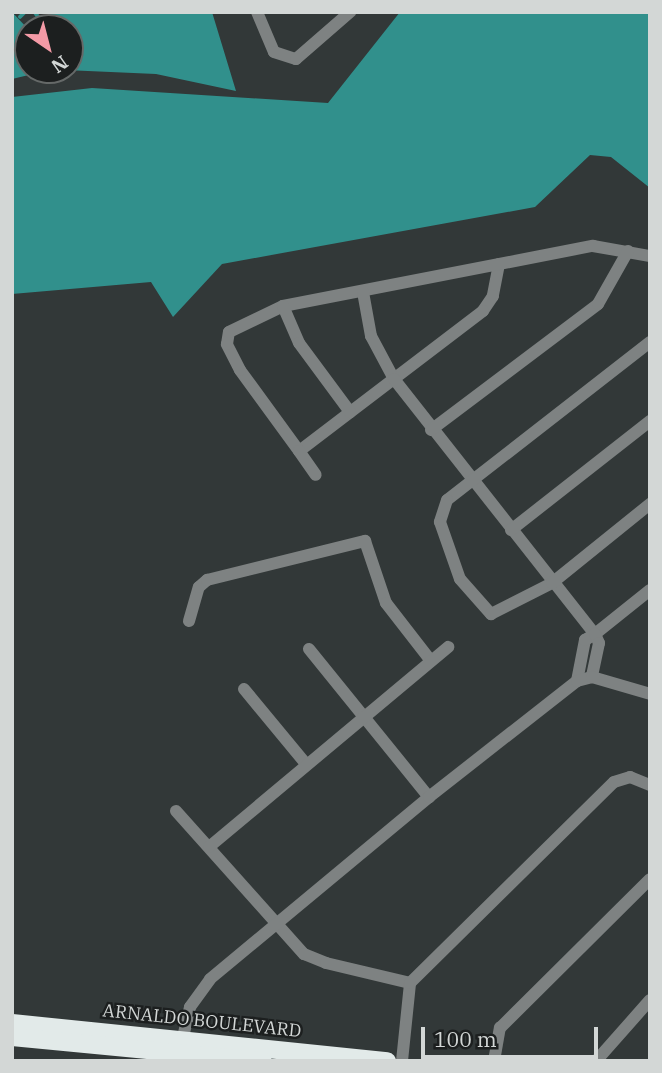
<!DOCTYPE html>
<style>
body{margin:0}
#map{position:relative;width:662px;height:1073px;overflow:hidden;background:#323838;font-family:"IBM Plex Serif",serif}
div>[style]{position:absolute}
.water>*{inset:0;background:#31908c}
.stream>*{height:3.5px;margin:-1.75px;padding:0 1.75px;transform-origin:1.75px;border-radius:1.75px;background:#31908c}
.minor>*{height:12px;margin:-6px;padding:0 6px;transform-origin:6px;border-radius:6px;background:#7e8282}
.highway>*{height:18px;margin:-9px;padding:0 9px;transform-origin:9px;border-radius:9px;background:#e2eae9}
span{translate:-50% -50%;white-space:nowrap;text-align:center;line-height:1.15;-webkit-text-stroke:5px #1c1f1f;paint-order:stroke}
.street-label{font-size:18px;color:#d3d7d6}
.frame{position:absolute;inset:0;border:14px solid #d3d7d6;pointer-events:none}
.north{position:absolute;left:14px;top:14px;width:70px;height:70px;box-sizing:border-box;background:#1c1f1f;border:2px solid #656968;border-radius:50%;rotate:145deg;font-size:19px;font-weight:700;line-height:28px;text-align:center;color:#d3d7d6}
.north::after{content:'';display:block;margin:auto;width:24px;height:32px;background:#f49aa6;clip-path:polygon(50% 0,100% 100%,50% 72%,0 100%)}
.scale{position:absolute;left:421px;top:1027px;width:177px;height:32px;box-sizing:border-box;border:4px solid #d3d7d6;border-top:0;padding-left:9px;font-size:21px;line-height:24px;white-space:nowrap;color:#d3d7d6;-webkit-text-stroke:5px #1c1f1f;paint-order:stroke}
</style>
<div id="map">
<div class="water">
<i style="clip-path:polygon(12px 12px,28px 29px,28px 70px,50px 70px,12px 79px)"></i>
<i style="clip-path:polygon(47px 12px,212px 12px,236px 91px,156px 74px,65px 70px,70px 70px,70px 59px,76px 57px,70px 47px,70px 28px,58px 28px)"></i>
<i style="clip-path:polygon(400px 12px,650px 12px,650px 188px,611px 157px,590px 155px,535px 207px,222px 264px,173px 317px,151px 282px,12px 294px,12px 97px,92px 88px,328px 103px)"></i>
</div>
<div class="stream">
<i style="left:35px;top:12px;width:19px;rotate:55deg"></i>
<i style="left:20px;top:17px;width:7px;rotate:-45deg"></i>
</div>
<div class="minor">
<i style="left:257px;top:12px;width:43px;rotate:67deg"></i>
<i style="left:274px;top:52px;width:23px;rotate:18deg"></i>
<i style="left:296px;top:59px;width:72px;rotate:-41deg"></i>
<i style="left:499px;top:264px;width:33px;rotate:101deg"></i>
<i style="left:493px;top:296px;width:18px;rotate:124deg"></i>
<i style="left:483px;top:311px;width:231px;rotate:142.7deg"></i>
<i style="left:299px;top:451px;width:100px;rotate:-126.1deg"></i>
<i style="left:240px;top:370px;width:29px;rotate:-117deg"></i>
<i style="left:227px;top:344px;width:12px;rotate:-81deg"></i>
<i style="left:229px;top:332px;width:60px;rotate:-25.7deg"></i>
<i style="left:283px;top:306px;width:316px;rotate:-11deg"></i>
<i style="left:593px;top:246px;width:58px;rotate:10deg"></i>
<i style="left:363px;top:292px;width:45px;rotate:79.7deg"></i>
<i style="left:371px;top:336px;width:49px;rotate:61.9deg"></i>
<i style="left:394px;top:379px;width:325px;rotate:51.8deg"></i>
<i style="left:595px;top:634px;width:70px;rotate:-38.7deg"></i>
<i style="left:283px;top:306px;width:40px;rotate:66.6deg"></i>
<i style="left:299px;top:343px;width:86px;rotate:53.5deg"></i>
<i style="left:650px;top:342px;width:257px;rotate:142.1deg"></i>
<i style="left:447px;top:500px;width:23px;rotate:108deg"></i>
<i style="left:440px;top:522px;width:60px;rotate:70.7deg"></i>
<i style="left:460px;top:579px;width:47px;rotate:48.5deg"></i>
<i style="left:491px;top:614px;width:68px;rotate:-26.9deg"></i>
<i style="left:552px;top:583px;width:126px;rotate:-38.9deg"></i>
<i style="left:431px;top:430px;width:209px;rotate:-37deg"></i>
<i style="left:598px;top:304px;width:61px;rotate:-60.5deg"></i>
<i style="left:299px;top:451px;width:29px;rotate:55deg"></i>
<i style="left:511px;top:530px;width:177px;rotate:-38.1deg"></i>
<i style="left:189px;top:621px;width:35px;rotate:-74deg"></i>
<i style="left:199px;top:587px;width:11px;rotate:-41deg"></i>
<i style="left:207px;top:580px;width:163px;rotate:-13.9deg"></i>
<i style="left:365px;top:541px;width:65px;rotate:71.3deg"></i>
<i style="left:386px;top:603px;width:73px;rotate:52.2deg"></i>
<i style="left:309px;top:649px;width:191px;rotate:51deg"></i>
<i style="left:577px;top:681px;width:42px;rotate:-79deg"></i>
<i style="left:585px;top:640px;width:12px;rotate:-31deg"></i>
<i style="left:595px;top:634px;width:10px;rotate:66deg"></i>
<i style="left:599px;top:643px;width:35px;rotate:102deg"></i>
<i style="left:244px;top:689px;width:97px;rotate:50.4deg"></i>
<i style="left:176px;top:811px;width:192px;rotate:48.2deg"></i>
<i style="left:304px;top:954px;width:24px;rotate:22deg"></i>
<i style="left:326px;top:963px;width:86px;rotate:13.4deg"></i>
<i style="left:209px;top:847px;width:312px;rotate:-39.9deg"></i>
<i style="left:181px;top:1046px;width:40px;rotate:-77deg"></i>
<i style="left:190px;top:1007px;width:34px;rotate:-54deg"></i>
<i style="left:210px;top:979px;width:285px;rotate:-39.7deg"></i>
<i style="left:429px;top:797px;width:188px;rotate:-38.1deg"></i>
<i style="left:577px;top:681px;width:16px;rotate:-15deg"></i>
<i style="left:592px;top:677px;width:60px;rotate:16.3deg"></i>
<i style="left:402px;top:1061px;width:78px;rotate:-84.1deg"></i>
<i style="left:410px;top:983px;width:286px;rotate:-44.6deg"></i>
<i style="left:614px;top:782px;width:17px;rotate:-17deg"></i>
<i style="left:630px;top:777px;width:22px;rotate:22deg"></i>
<i style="left:494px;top:1061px;width:34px;rotate:-80deg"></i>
<i style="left:500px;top:1028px;width:211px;rotate:-44.8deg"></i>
<i style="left:596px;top:1061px;width:81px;rotate:-48.5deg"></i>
</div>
<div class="highway">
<i style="left:12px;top:1023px;width:377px;rotate:5.8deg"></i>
<i style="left:12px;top:1037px;width:252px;rotate:5.5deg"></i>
</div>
<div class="street-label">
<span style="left:202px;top:1021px;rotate:6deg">ARNALDO BOULEVARD</span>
</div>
<div class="frame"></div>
<div class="north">N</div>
<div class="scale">100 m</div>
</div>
